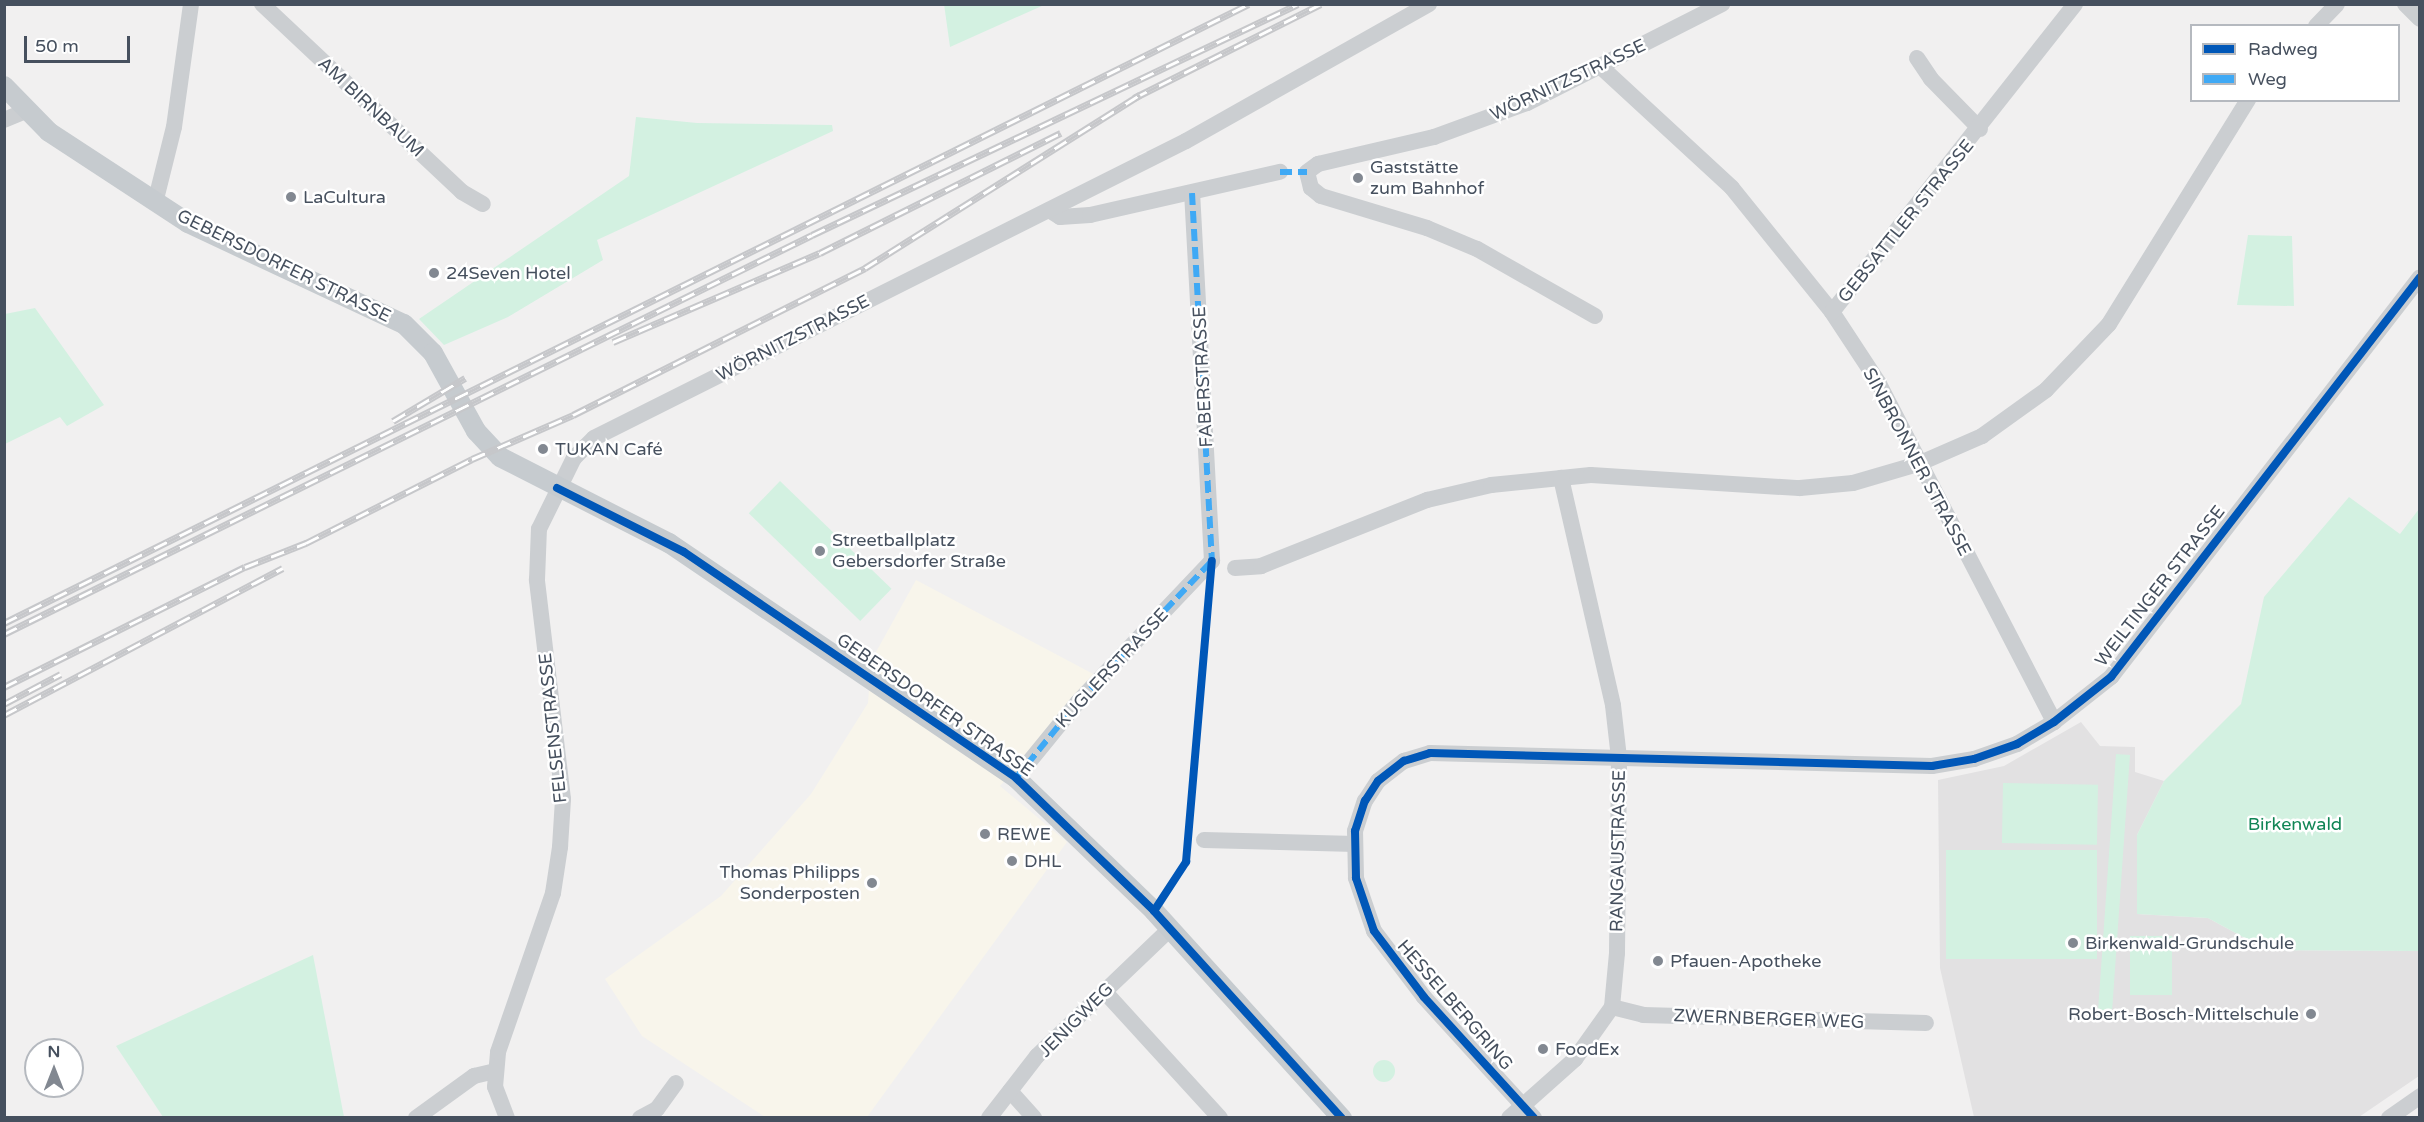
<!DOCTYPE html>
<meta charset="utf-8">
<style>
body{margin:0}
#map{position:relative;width:2424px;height:1122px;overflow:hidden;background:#f1f0f0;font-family:"Varela Round",sans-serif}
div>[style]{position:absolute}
.commercial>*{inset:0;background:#f8f5eb}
.education>*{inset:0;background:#e2e1e2}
.green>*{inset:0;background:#d3f1e1;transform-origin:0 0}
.round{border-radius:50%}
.minor>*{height:16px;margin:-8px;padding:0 8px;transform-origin:8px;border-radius:8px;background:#cbced1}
.major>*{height:20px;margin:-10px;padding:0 10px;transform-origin:10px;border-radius:10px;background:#c6cbcf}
.rail>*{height:7px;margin-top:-3.5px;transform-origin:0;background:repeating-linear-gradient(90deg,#fff 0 14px,#c6c7ca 0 28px);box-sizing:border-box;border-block:2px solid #c6c7ca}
.quiet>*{height:6px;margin-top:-3px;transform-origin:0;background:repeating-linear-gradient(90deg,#3fa9f5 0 12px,transparent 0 18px)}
.cycleway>*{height:8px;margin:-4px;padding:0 4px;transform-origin:4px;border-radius:4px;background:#0057b8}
.dots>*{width:16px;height:16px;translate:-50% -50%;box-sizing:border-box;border:3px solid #fff;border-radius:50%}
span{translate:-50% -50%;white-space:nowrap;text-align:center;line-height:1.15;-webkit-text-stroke:5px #fff;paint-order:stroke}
.street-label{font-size:18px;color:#46505e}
.poi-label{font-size:18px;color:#46505e}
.left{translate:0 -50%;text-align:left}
.right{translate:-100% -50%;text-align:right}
.park-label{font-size:18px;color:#118556}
.frame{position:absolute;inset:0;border:6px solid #46505e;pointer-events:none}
.legend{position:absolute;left:2190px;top:24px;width:210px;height:78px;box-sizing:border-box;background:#fff;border:2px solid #b5b9bf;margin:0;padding:8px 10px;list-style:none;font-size:18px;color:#46505e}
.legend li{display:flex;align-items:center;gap:12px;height:30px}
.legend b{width:30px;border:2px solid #b5b9bf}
.north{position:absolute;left:24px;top:1038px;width:60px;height:60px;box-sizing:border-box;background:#fff;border:2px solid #b5b9bf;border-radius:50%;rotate:0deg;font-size:16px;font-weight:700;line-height:24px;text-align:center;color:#46505e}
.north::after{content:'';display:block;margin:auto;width:21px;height:27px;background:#828891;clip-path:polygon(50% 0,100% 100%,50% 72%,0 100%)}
.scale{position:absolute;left:24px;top:36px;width:106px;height:27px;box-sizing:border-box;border:3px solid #46505e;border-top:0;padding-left:8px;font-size:18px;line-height:21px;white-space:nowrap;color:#46505e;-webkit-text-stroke:4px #fff;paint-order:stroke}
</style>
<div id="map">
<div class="commercial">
<i style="clip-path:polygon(916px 580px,1097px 676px,1000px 786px,1067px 842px,867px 1117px,765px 1117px,642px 1036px,605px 979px,721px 896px,811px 794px,868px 703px,871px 661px)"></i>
</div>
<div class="education">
<i style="clip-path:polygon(2081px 722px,2100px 746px,2135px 747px,2135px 772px,2164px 781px,2137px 835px,2137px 914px,2208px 918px,2267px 950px,2419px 951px,2419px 1076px,2359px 1117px,1974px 1117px,1940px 968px,1938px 780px,2004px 766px)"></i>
</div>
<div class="green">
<i style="clip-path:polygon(944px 4px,1044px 4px,1044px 5px,950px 47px)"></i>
<i style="clip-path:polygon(636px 117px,697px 123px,832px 125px,833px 131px,597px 240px,603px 260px,508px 317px,444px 345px,419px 319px,629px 176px)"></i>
<i style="clip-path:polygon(2248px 235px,2292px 236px,2294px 306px,2237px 305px)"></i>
<i style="clip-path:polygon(35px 308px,104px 405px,67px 426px,60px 417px,5px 444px,5px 314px)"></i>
<i style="left:780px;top:481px;width:155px;height:45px;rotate:44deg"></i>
<i style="clip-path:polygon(2349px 497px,2400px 534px,2419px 509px,2419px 951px,2267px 950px,2208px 918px,2137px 914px,2137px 835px,2164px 781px,2241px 704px,2264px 597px)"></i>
<i style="left:2116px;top:754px;width:14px;height:257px;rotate:4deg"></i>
<i style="left:2003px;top:783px;width:95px;height:60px;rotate:1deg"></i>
<i style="left:1946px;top:850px;width:151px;height:109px"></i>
<i style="left:2130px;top:936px;width:42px;height:59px"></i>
<i style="clip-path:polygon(313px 955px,344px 1117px,163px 1117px,116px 1046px)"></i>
<i class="round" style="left:1373px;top:1060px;width:22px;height:22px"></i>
</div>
<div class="minor">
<i style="left:262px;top:4px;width:274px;rotate:43.2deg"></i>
<i style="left:462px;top:192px;width:24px;rotate:30deg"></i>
<i style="left:2405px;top:4px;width:21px;rotate:45deg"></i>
<i style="left:2316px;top:26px;width:30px;rotate:-46deg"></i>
<i style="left:1917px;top:58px;width:25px;rotate:56deg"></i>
<i style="left:1931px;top:79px;width:70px;rotate:45.6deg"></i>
<i style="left:1601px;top:67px;width:178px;rotate:42.7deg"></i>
<i style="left:1732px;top:188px;width:159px;rotate:51.1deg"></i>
<i style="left:1832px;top:312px;width:84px;rotate:56.7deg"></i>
<i style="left:1878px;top:382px;width:383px;rotate:62.6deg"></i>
<i style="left:4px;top:120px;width:23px;rotate:-23deg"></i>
<i style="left:156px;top:199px;width:74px;rotate:-76deg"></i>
<i style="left:174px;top:127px;width:124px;rotate:-82.1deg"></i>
<i style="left:1049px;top:210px;width:13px;rotate:32deg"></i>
<i style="left:1060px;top:217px;width:30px;rotate:-4deg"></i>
<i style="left:1090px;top:215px;width:195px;rotate:-12.8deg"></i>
<i style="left:1832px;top:312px;width:392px;rotate:-51.7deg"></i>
<i style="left:1595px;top:316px;width:136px;rotate:-150.4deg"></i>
<i style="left:1477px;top:249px;width:54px;rotate:-157.2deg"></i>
<i style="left:1427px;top:228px;width:111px;rotate:-163.2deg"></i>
<i style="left:1321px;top:196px;width:13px;rotate:-141deg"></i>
<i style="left:1311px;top:188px;width:16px;rotate:-104deg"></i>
<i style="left:1307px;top:172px;width:14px;rotate:-36deg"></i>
<i style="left:1318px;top:164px;width:119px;rotate:-13.1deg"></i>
<i style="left:1434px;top:137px;width:99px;rotate:-20.1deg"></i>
<i style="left:1527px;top:103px;width:219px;rotate:-26.9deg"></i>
<i style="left:1235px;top:568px;width:26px;rotate:-4deg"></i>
<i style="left:1261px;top:566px;width:179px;rotate:-21.7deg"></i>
<i style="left:1427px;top:500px;width:66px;rotate:-13.2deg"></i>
<i style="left:1491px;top:485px;width:100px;rotate:-5.7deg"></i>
<i style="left:1591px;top:475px;width:209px;rotate:3.6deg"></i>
<i style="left:1800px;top:488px;width:53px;rotate:-5.4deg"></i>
<i style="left:1853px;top:483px;width:68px;rotate:-16.3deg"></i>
<i style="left:1918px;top:464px;width:70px;rotate:-23.6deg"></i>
<i style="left:1982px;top:436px;width:79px;rotate:-35.7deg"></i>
<i style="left:2046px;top:390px;width:91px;rotate:-46.3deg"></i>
<i style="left:2109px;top:324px;width:264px;rotate:-58.2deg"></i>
<i style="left:1016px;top:778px;width:98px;rotate:-50.8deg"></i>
<i style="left:1078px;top:702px;width:195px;rotate:-46.5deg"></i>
<i style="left:1212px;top:561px;width:369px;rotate:-93.1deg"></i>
<i style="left:1204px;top:840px;width:151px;rotate:1.5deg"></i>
<i style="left:1104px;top:991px;width:172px;rotate:47.6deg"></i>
<i style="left:1612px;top:1007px;width:32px;rotate:14deg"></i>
<i style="left:1643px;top:1015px;width:283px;rotate:1.6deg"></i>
<i style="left:1010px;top:1091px;width:36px;rotate:48deg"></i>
<i style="left:416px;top:1118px;width:72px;rotate:-35.9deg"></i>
<i style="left:474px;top:1076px;width:22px;rotate:-13deg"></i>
<i style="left:507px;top:1118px;width:33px;rotate:-111deg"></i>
<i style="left:495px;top:1087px;width:35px;rotate:-85deg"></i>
<i style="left:498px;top:1052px;width:168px;rotate:-70.9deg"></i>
<i style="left:553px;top:893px;width:47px;rotate:-81.3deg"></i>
<i style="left:560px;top:847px;width:48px;rotate:-86.4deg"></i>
<i style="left:563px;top:799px;width:221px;rotate:-96.8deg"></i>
<i style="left:537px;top:580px;width:51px;rotate:-87.8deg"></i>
<i style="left:539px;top:529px;width:79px;rotate:-63.8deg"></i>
<i style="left:574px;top:458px;width:28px;rotate:-45deg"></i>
<i style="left:594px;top:438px;width:662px;rotate:-26.64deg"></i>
<i style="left:1186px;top:141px;width:279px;rotate:-29.4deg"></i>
<i style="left:640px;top:1118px;width:19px;rotate:-28deg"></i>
<i style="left:657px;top:1109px;width:32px;rotate:-54deg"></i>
<i style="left:989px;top:1118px;width:78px;rotate:-52.3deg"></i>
<i style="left:1037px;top:1056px;width:184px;rotate:-43.7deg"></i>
<i style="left:1509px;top:1118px;width:89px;rotate:-41.8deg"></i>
<i style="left:1575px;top:1059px;width:64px;rotate:-54.6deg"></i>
<i style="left:1612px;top:1007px;width:54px;rotate:-84.7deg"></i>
<i style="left:1617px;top:953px;width:195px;rotate:-89.4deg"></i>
<i style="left:1619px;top:758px;width:53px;rotate:-96.5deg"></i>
<i style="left:1613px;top:705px;width:233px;rotate:-102.9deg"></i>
<i style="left:1534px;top:1118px;width:164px;rotate:-132.3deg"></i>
<i style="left:1424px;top:997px;width:83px;rotate:-127.1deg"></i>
<i style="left:1374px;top:931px;width:56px;rotate:-108.8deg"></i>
<i style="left:1356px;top:878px;width:47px;rotate:-91.2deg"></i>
<i style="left:1355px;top:831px;width:32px;rotate:-72deg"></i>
<i style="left:1365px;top:801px;width:24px;rotate:-57deg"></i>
<i style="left:1378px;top:781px;width:33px;rotate:-38deg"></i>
<i style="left:1404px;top:761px;width:27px;rotate:-17deg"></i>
<i style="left:1430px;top:753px;width:502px;rotate:1.48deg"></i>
<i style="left:1932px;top:766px;width:43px;rotate:-9.5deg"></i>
<i style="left:1974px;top:759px;width:46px;rotate:-19.2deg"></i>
<i style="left:2017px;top:744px;width:43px;rotate:-30.7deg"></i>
<i style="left:2054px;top:722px;width:73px;rotate:-38.3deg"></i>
<i style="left:2111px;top:677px;width:505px;rotate:-52.31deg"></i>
<i style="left:2389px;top:1118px;width:38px;rotate:-35deg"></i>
</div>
<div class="major">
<i style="left:4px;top:86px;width:64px;rotate:45.6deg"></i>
<i style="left:49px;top:132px;width:166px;rotate:33.2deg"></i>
<i style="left:188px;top:223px;width:238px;rotate:25.1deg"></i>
<i style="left:404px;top:324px;width:41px;rotate:45deg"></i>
<i style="left:433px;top:353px;width:89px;rotate:61.1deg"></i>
<i style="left:476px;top:431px;width:35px;rotate:47deg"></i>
<i style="left:500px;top:457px;width:190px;rotate:27deg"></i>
<i style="left:669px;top:543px;width:419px;rotate:34.1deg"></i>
<i style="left:1016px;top:778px;width:192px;rotate:43.9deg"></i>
<i style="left:1154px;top:911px;width:280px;rotate:47.8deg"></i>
</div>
<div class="rail">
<i style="left:1134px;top:98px;width:209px;rotate:-26.7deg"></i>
<i style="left:613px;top:342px;width:225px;rotate:-23.3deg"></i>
<i style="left:820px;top:253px;width:269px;rotate:-26.5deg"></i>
<i style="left:393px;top:421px;width:84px;rotate:-30.8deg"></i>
<i style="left:4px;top:623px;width:1390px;rotate:-26.44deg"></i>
<i style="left:4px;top:634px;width:901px;rotate:-26.28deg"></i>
<i style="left:812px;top:235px;width:538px;rotate:-25.42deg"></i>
<i style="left:4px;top:687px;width:269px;rotate:-26.5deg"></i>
<i style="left:245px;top:567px;width:66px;rotate:-21.5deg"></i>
<i style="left:306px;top:543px;width:186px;rotate:-26.8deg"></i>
<i style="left:472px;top:459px;width:110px;rotate:-23.5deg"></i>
<i style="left:573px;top:415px;width:327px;rotate:-26.7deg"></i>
<i style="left:865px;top:268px;width:325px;rotate:-32.2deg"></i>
<i style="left:4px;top:704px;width:64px;rotate:-27.8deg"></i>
<i style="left:4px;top:715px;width:315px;rotate:-27.8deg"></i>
</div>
<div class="quiet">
<i style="left:1280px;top:172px;width:27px"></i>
<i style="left:1192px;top:193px;width:372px;rotate:86.9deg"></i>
<i style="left:1016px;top:778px;width:98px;rotate:-50.8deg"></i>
<i style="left:1078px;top:702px;width:195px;rotate:-46.5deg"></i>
</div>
<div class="cycleway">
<i style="left:557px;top:488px;width:142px;rotate:26.7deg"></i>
<i style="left:684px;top:552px;width:402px;rotate:34.2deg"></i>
<i style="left:1016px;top:778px;width:192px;rotate:43.9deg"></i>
<i style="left:1154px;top:911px;width:280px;rotate:47.8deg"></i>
<i style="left:1154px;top:911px;width:59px;rotate:-56.9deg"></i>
<i style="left:1186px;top:862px;width:302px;rotate:-85.1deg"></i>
<i style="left:1534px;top:1118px;width:164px;rotate:-132.3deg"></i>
<i style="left:1424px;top:997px;width:83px;rotate:-127.1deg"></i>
<i style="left:1374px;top:931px;width:56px;rotate:-108.8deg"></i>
<i style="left:1356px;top:878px;width:47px;rotate:-91.2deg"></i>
<i style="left:1355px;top:831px;width:32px;rotate:-72deg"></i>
<i style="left:1365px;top:801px;width:24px;rotate:-57deg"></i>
<i style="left:1378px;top:781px;width:33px;rotate:-38deg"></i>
<i style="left:1404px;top:761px;width:27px;rotate:-17deg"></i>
<i style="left:1430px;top:753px;width:502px;rotate:1.48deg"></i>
<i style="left:1932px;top:766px;width:43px;rotate:-9.5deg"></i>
<i style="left:1974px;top:759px;width:46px;rotate:-19.2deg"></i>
<i style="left:2017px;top:744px;width:43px;rotate:-30.7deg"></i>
<i style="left:2054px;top:722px;width:73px;rotate:-38.3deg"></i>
<i style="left:2111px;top:677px;width:505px;rotate:-52.31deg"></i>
</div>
<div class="dots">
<i style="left:1358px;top:178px;background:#828891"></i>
<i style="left:291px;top:197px;background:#828891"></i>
<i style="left:434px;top:273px;background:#828891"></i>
<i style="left:543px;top:449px;background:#828891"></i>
<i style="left:820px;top:551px;background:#828891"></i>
<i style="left:985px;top:834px;background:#828891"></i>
<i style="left:1012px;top:861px;background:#828891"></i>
<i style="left:872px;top:883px;background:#828891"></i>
<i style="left:2073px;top:943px;background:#828891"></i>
<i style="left:1658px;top:961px;background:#828891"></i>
<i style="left:2311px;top:1014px;background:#828891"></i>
<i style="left:1543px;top:1049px;background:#828891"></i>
</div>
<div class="street-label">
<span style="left:1568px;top:80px;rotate:-25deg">WÖRNITZSTRASSE</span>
<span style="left:371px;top:107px;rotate:43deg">AM BIRNBAUM</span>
<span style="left:1906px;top:221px;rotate:-51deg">GEBSATTLER STRASSE</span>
<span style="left:284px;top:266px;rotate:26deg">GEBERSDORFER STRASSE</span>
<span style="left:793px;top:338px;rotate:-27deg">WÖRNITZSTRASSE</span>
<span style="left:1203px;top:377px;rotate:-93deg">FABERSTRASSE</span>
<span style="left:1917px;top:462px;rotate:62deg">SINBRONNER STRASSE</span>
<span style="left:2160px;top:586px;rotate:-52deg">WEILTINGER STRASSE</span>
<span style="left:1112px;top:668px;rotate:-47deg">KUGLERSTRASSE</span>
<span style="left:935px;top:705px;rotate:35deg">GEBERSDORFER STRASSE</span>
<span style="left:553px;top:728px;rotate:-96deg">FELSENSTRASSE</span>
<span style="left:1618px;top:851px;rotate:-89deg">RANGAUSTRASSE</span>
<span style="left:1455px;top:1005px;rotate:49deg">HESSELBERGRING</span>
<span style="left:1769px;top:1019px;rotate:2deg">ZWERNBERGER WEG</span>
<span style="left:1076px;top:1020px;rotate:-45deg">JENIGWEG</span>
</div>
<div class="poi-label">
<span class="left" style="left:1370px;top:178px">Gaststätte<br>zum Bahnhof</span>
<span class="left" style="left:303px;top:197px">LaCultura</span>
<span class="left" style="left:446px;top:273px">24Seven Hotel</span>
<span class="left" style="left:555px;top:449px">TUKAN Café</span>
<span class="left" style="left:832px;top:551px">Streetballplatz<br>Gebersdorfer Straße</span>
<span class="left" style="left:997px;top:834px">REWE</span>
<span class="left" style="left:1024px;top:861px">DHL</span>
<span class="right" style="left:860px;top:883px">Thomas Philipps<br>Sonderposten</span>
<span class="left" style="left:2085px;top:943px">Birkenwald-Grundschule</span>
<span class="left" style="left:1670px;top:961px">Pfauen-Apotheke</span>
<span class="right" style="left:2299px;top:1014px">Robert-Bosch-Mittelschule</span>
<span class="left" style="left:1555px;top:1049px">FoodEx</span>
</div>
<div class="park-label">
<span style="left:2295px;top:824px">Birkenwald</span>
</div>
<div class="frame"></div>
<ul class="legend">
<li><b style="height:8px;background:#0057b8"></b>Radweg</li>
<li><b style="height:8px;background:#3fa9f5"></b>Weg</li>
</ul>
<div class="north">N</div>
<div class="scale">50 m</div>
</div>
